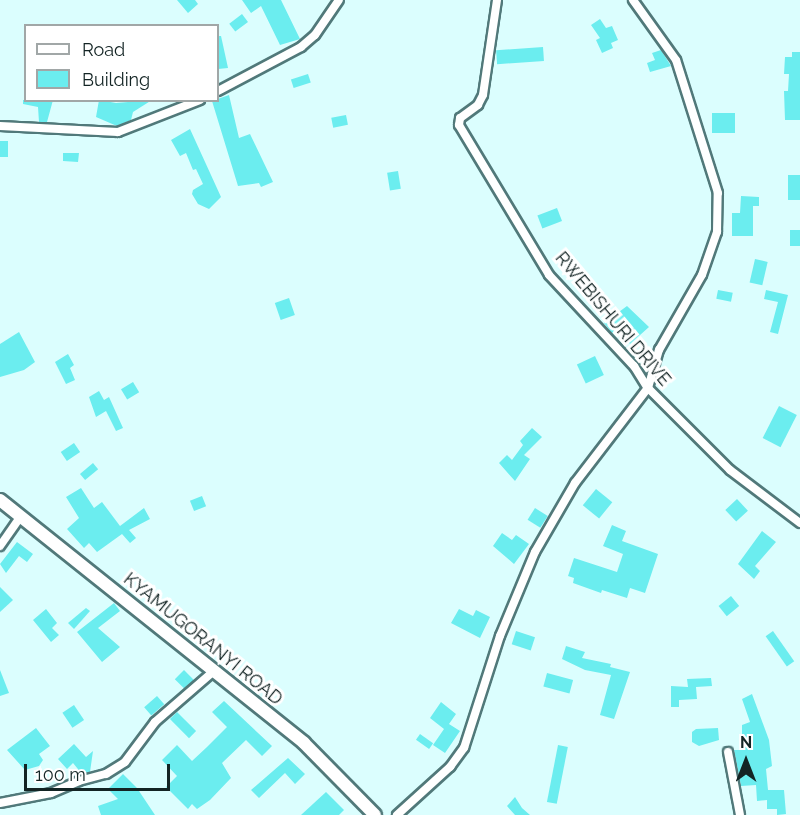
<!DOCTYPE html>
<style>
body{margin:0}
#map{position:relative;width:800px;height:815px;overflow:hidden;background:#dbfefe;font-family:Raleway,sans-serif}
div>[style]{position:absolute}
.building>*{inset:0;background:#6bedef;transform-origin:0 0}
.roads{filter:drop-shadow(2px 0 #51797a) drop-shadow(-2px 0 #51797a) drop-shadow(0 2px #51797a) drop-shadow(0 -2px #51797a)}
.street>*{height:8px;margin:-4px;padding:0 4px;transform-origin:4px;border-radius:4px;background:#fff}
.secondary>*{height:12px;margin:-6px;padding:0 6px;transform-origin:6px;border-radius:6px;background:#fff}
span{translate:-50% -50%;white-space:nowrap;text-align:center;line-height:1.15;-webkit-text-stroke:6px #fff;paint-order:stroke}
.street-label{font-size:18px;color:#132424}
.legend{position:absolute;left:24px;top:24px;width:195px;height:78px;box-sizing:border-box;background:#fff;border:2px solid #a1a7a7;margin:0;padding:8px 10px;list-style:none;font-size:18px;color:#132424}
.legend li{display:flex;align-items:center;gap:12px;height:30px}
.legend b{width:30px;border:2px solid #a1a7a7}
.north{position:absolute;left:716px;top:731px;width:60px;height:60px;-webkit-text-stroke:4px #fff;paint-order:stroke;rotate:0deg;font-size:16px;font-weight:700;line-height:24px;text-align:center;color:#132424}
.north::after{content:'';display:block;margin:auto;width:21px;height:27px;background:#132424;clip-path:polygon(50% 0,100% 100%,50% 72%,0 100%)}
.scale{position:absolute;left:24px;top:764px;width:146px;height:27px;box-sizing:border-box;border:3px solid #132424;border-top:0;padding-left:8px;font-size:18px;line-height:21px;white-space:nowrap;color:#132424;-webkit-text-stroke:4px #fff;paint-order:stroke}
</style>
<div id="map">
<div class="building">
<i style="clip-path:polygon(177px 0,195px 0,198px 4px,188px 13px)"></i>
<i style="clip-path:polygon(242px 0,281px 0,300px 39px,280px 45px,261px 6px,251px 13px)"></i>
<i style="left:242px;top:14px;width:10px;height:16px;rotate:53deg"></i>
<i style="clip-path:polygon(600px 19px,606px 28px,612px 26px,618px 40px,611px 43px,613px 48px,602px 53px,596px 40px,600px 38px,591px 25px)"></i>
<i style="clip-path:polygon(218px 36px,221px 36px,228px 68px,218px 69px)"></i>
<i style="left:543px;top:47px;width:14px;height:47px;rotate:86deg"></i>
<i style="clip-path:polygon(661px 50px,671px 66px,650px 72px,647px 63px,655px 60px,652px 53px)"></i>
<i style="clip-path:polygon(792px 52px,800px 52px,800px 120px,785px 120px,784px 91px,788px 91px,789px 74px,784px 74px,785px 57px,792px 57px)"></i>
<i style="left:308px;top:74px;width:9px;height:18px;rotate:72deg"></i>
<i style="clip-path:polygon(229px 95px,239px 138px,250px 134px,273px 182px,261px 187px,259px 183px,238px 186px,212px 101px)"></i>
<i style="clip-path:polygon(23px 100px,53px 100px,47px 122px,39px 122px,38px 107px,23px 104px)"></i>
<i style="clip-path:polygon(99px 100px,116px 103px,152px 100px,133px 112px,131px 120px,117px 126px,96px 117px)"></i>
<i style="left:712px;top:113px;width:23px;height:20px"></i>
<i style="left:346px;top:115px;width:10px;height:15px;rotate:79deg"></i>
<i style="clip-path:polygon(190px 129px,221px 197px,209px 209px,198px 204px,192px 194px,193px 190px,203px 184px,196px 169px,193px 170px,186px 153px,180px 156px,171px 140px)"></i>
<i style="left:0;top:141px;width:8px;height:16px"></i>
<i style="clip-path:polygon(63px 153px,79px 153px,78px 162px,63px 161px)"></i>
<i style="left:398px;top:171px;width:18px;height:11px;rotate:81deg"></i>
<i style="left:788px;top:175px;width:12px;height:25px"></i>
<i style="clip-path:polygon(741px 196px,759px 197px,759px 206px,753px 206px,753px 236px,732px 236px,732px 213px,740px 213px)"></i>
<i style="left:557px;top:208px;width:14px;height:21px;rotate:69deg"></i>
<i style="left:790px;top:230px;width:10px;height:16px"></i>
<i style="left:755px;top:259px;width:13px;height:24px;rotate:13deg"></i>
<i style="left:718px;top:290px;width:15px;height:9px;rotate:11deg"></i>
<i style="clip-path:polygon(766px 290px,788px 295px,778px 334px,770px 332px,778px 302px,764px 299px)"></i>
<i style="left:289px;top:298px;width:18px;height:15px;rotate:71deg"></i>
<i style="clip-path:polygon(627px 306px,649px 327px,630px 344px,617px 329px,612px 333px,604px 323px)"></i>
<i style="clip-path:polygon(19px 332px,35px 362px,24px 370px,0 377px,0 344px)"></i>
<i style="clip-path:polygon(68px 354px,74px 365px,70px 368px,75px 380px,66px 384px,55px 362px)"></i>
<i style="left:595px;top:356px;width:21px;height:20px;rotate:65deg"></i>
<i style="left:133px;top:382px;width:12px;height:14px;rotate:59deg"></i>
<i style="clip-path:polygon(99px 391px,104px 400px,109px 397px,123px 428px,116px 431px,106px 411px,96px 417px,89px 397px)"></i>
<i style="left:779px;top:406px;width:20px;height:36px;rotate:27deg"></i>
<i style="clip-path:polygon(532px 428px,542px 437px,524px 455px,530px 459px,515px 481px,499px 463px,507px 455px,512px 460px,523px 445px,520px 441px)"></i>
<i style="left:74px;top:443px;width:11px;height:16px;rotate:56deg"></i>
<i style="left:93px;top:463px;width:8px;height:17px;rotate:50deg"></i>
<i style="clip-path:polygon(81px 488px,94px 508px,102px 502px,120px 526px,144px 508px,150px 519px,129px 530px,136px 538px,130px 543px,122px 534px,97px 552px,89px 543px,84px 548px,67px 529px,79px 518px,66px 497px)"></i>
<i style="left:596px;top:489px;width:21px;height:21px;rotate:39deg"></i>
<i style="left:202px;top:496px;width:11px;height:13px;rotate:68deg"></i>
<i style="left:737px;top:499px;width:16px;height:16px;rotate:47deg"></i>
<i style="left:535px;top:508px;width:15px;height:14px;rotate:32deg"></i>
<i style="clip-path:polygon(612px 525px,626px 531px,622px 541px,658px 554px,645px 593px,630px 588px,627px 598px,602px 590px,601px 593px,573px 583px,574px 578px,568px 576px,574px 558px,617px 572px,623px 554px,603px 546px)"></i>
<i style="clip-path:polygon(762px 531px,776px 542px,755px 566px,760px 571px,754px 579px,738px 564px)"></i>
<i style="clip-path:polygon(502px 533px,512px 540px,516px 535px,529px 544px,514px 564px,493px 546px)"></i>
<i style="clip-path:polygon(17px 542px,33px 554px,27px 562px,19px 556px,6px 573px,0 564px)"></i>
<i style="clip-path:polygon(0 587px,13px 600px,0 612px)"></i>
<i style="left:731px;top:596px;width:13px;height:16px;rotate:51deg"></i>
<i style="clip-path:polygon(114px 603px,120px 611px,98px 628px,120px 647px,102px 662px,77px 632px)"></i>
<i style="clip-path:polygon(86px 608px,90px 611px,74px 629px,68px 623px)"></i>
<i style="clip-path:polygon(46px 609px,57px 623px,52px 628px,59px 635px,51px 642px,33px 620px)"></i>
<i style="clip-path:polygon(459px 609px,473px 616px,476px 610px,490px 617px,480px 638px,451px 623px)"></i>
<i style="left:516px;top:631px;width:20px;height:14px;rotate:18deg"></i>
<i style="left:773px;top:631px;width:37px;height:9px;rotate:55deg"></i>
<i style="clip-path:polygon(566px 646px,585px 652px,582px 658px,611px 664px,610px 667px,630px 672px,614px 719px,600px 715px,611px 675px,585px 670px,562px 659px)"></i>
<i style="clip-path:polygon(0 670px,9px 693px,0 696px)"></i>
<i style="left:184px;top:670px;width:14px;height:13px;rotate:45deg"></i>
<i style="left:547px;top:673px;width:27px;height:14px;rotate:15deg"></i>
<i style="clip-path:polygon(711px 678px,712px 686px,696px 687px,697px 699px,679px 700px,679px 707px,671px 707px,671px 686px,688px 687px,687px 679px)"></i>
<i style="clip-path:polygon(752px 694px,769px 740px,772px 766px,766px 769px,768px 790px,784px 790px,786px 814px,777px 815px,777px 809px,767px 809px,767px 800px,757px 801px,756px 785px,741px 786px,734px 750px,742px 750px,742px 725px,750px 722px,742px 699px)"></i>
<i style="left:157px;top:696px;width:11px;height:17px;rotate:49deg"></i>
<i style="clip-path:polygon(224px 701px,272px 746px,262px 756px,246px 740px,222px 763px,231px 778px,210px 800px,197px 809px,192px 804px,188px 809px,166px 787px,177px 776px,162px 760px,177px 745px,192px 761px,207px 747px,227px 727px,212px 712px)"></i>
<i style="clip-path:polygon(441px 702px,456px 714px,449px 724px,460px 731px,445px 753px,433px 745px,444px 729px,430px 718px)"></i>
<i style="left:74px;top:705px;width:18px;height:14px;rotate:56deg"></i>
<i style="left:177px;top:712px;width:27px;height:10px;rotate:45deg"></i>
<i style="clip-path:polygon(36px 728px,50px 746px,39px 754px,43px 760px,39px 766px,25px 770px,7px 750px)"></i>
<i style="clip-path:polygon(718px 728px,719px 740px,699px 746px,692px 742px,692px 732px,696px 729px)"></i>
<i style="left:420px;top:734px;width:16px;height:7px;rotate:35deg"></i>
<i style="clip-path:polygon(74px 744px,86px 757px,93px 751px,90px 772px,82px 774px,73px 763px,67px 769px,58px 759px)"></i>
<i style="left:558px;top:745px;width:10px;height:58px;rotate:11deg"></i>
<i style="clip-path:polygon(288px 758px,305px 774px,295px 784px,285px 773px,259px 798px,251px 790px)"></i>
<i style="clip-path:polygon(123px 774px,137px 788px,155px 815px,101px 815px,98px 806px,118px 799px,108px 789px)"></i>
<i style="clip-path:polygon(326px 792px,344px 810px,339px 815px,301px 815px)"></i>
<i style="clip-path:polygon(515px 797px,522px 808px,530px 815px,515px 815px,507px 806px)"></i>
</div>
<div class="roads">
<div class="street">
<i style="left:497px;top:0;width:96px;rotate:98.4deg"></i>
<i style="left:483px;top:95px;width:11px;rotate:117deg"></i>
<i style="left:478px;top:105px;width:22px;rotate:144deg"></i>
<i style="left:460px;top:118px;width:7px;rotate:98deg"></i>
<i style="left:459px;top:125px;width:175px;rotate:59deg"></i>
<i style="left:549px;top:275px;width:125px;rotate:47deg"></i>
<i style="left:634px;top:366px;width:26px;rotate:58deg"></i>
<i style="left:648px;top:388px;width:116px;rotate:45deg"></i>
<i style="left:730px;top:470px;width:88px;rotate:37.1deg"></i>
<i style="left:218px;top:91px;width:94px;rotate:-27.9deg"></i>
<i style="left:301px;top:47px;width:18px;rotate:-41deg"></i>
<i style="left:315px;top:35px;width:42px;rotate:-55.6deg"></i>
<i style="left:0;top:126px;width:118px;rotate:2.9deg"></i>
<i style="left:118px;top:132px;width:88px;rotate:-21.3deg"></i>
<i style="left:0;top:546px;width:37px;rotate:-55deg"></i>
<i style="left:728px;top:752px;width:64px;rotate:79.2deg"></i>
<i style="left:0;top:803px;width:52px;rotate:-11.1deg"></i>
<i style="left:51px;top:793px;width:30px;rotate:-23deg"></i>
<i style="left:79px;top:781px;width:28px;rotate:-15deg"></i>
<i style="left:106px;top:774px;width:22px;rotate:-32deg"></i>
<i style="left:125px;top:762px;width:50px;rotate:-53.1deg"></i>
<i style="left:155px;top:722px;width:79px;rotate:-40.9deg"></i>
<i style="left:397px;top:815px;width:72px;rotate:-42.2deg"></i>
<i style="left:450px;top:767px;width:24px;rotate:-54deg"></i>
<i style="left:464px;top:748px;width:118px;rotate:-72.2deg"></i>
<i style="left:500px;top:636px;width:91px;rotate:-67.4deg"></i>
<i style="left:535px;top:552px;width:80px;rotate:-59.9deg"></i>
<i style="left:575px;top:483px;width:120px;rotate:-52.5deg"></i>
<i style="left:648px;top:388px;width:40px;rotate:-74deg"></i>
<i style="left:659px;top:350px;width:86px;rotate:-60.2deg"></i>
<i style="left:702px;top:275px;width:46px;rotate:-70.8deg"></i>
<i style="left:717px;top:232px;width:39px;rotate:-89deg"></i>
<i style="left:718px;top:193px;width:139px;rotate:-107.5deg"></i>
<i style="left:676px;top:60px;width:74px;rotate:-125.6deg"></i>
</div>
<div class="secondary">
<i style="left:0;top:500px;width:389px;rotate:38.6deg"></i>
<i style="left:304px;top:743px;width:101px;rotate:45.4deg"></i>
</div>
</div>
<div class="street-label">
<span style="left:613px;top:319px;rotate:50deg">RWEBISHURI DRIVE</span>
<span style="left:203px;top:639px;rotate:39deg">KYAMUGORANYI ROAD</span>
</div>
<ul class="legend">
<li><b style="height:8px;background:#fff"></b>Road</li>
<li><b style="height:16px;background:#6bedef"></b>Building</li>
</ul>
<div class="north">N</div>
<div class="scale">100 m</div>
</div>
